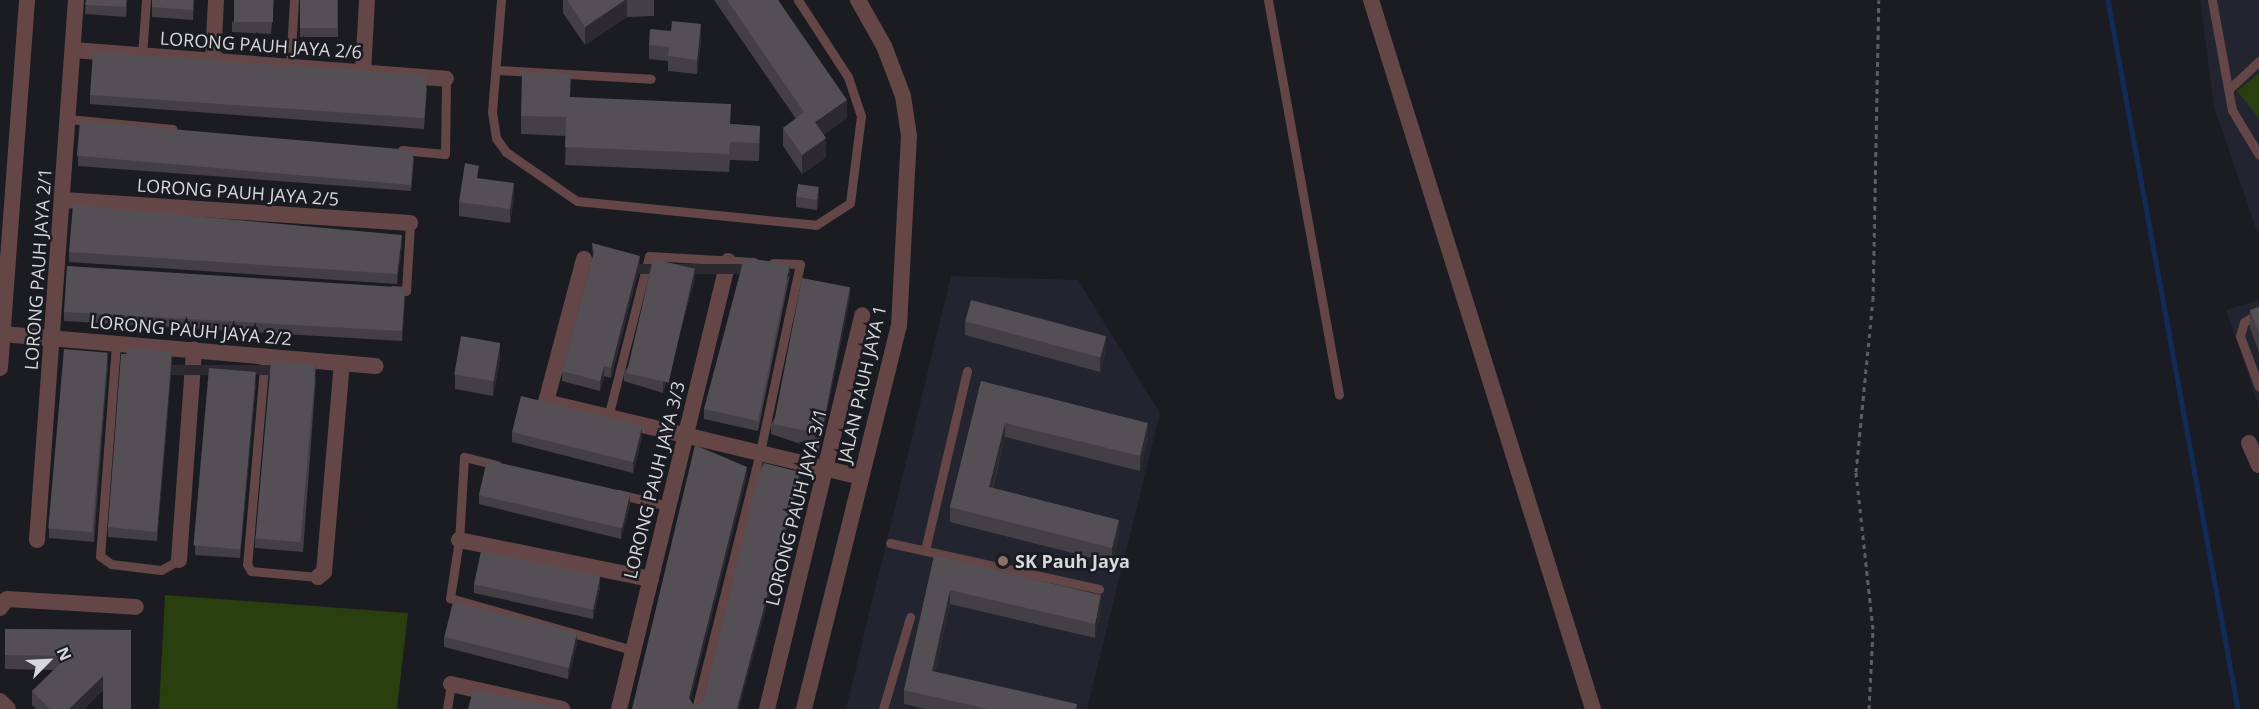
<!DOCTYPE html>
<style>
body{margin:0}
#map{position:relative;width:2259px;height:709px;overflow:hidden;background:#1a1c22;font-family:"Open Sans",sans-serif}
div>[style]{position:absolute}
.built>*{inset:0;background:#222430}
.green>*{inset:0;background:#293f0d}
.stream>*{height:4.5px;margin:-2.25px;padding:0 2.25px;transform-origin:2.25px;border-radius:2.25px;background:#112b59}
.path>*{height:3px;margin-top:-1.5px;transform-origin:0;background:repeating-linear-gradient(90deg,#5c5e63 0 4.5px,transparent 0 9px)}
.service>*{height:9px;margin:-4.5px;padding:0 4.5px;transform-origin:4.5px;border-radius:4.5px;background:#634645}
.minor>*{height:16px;margin:-8px;padding:0 8px;transform-origin:8px;border-radius:8px;background:#634645}
.wall>*{inset:0;background:#433f44;transform-origin:0 0}
.shaded-wall>*{inset:0;background:#2c2a30;transform-origin:0 0}
.building>*{inset:0;background:#534f55;transform-origin:0 0}
.dots>*{width:16px;height:16px;translate:-50% -50%;box-sizing:border-box;border:3px solid #1a1c22;border-radius:50%}
span{translate:-50% -50%;white-space:nowrap;text-align:center;line-height:1.15;-webkit-text-stroke:5px #1a1c22;paint-order:stroke}
.street-label{font-size:18px;color:#d7d8dc}
.poi-label{font-size:18px;color:#d7d8dc;font-weight:700}
.left{translate:0 -50%;text-align:left}
.north{position:absolute;left:18px;top:631px;width:60px;height:60px;-webkit-text-stroke:4px #1a1c22;paint-order:stroke;rotate:66deg;font-size:16px;font-weight:700;line-height:24px;text-align:center;color:#d7d8dc}
.north::after{content:'';display:block;margin:auto;width:21px;height:27px;background:#d7d8dc;clip-path:polygon(50% 0,100% 100%,50% 72%,0 100%)}
</style>
<div id="map">
<div class="built">
<i style="clip-path:polygon(2200px 0,2259px 0,2259px 237px,2214px 107px)"></i>
<i style="clip-path:polygon(951px 276px,1078px 280px,1160px 413px,1087px 709px,846px 709px)"></i>
<i style="clip-path:polygon(2259px 300px,2259px 407px,2226px 310px)"></i>
</div>
<div class="green">
<i style="clip-path:polygon(2259px 73px,2259px 118px,2237px 91px)"></i>
<i style="clip-path:polygon(165px 595px,408px 613px,397px 709px,159px 709px)"></i>
</div>
<div class="stream">
<i style="left:2108px;top:0;width:721px;rotate:79.61deg"></i>
</div>
<div class="path">
<i style="left:1869px;top:709px;width:80px;rotate:-87.1deg"></i>
<i style="left:1873px;top:629px;width:158px;rotate:-96.2deg"></i>
<i style="left:1856px;top:472px;width:173px;rotate:-84.4deg"></i>
<i style="left:1873px;top:300px;width:300px;rotate:-88.9deg"></i>
</div>
<div class="service">
<i style="left:501px;top:0;width:112px;rotate:94.6deg"></i>
<i style="left:492px;top:112px;width:26px;rotate:81deg"></i>
<i style="left:496px;top:138px;width:17px;rotate:54deg"></i>
<i style="left:506px;top:152px;width:86px;rotate:34.6deg"></i>
<i style="left:577px;top:201px;width:240px;rotate:5.7deg"></i>
<i style="left:816px;top:225px;width:40px;rotate:-32.9deg"></i>
<i style="left:850px;top:203px;width:88px;rotate:-82.8deg"></i>
<i style="left:861px;top:116px;width:41px;rotate:-108.4deg"></i>
<i style="left:848px;top:77px;width:92px;rotate:-123deg"></i>
<i style="left:1268px;top:0;width:401px;rotate:79.8deg"></i>
<i style="left:2212px;top:0;width:112px;rotate:79.7deg"></i>
<i style="left:2232px;top:110px;width:52px;rotate:59deg"></i>
<i style="left:142px;top:56px;width:56px;rotate:-85.9deg"></i>
<i style="left:290px;top:67px;width:67px;rotate:-86.6deg"></i>
<i style="left:497px;top:70px;width:154px;rotate:3.3deg"></i>
<i style="left:2229px;top:89px;width:41px;rotate:-43deg"></i>
<i style="left:68px;top:119px;width:105px;rotate:5.4deg"></i>
<i style="left:402px;top:150px;width:43px;rotate:5.3deg"></i>
<i style="left:445px;top:154px;width:75px;rotate:-89.2deg"></i>
<i style="left:393px;top:290px;width:13px;rotate:4deg"></i>
<i style="left:406px;top:291px;width:68px;rotate:-86.6deg"></i>
<i style="left:2259px;top:313px;width:17px;rotate:149deg"></i>
<i style="left:2244px;top:322px;width:15px;rotate:106deg"></i>
<i style="left:2240px;top:336px;width:54px;rotate:69.6deg"></i>
<i style="left:116px;top:344px;width:213px;rotate:94.3deg"></i>
<i style="left:100px;top:556px;width:14px;rotate:36deg"></i>
<i style="left:111px;top:564px;width:50px;rotate:6.8deg"></i>
<i style="left:161px;top:570px;width:21px;rotate:-29deg"></i>
<i style="left:265px;top:356px;width:209px;rotate:94.9deg"></i>
<i style="left:247px;top:564px;width:8px;rotate:60deg"></i>
<i style="left:251px;top:571px;width:67px;rotate:5.1deg"></i>
<i style="left:608px;top:417px;width:166px;rotate:-75.7deg"></i>
<i style="left:649px;top:256px;width:105px;rotate:3.3deg"></i>
<i style="left:497px;top:465px;width:34px;rotate:-166deg"></i>
<i style="left:464px;top:457px;width:83px;rotate:93.4deg"></i>
<i style="left:459px;top:540px;width:59px;rotate:98.8deg"></i>
<i style="left:450px;top:598px;width:190px;rotate:15.9deg"></i>
<i style="left:618px;top:494px;width:51px;rotate:13.5deg"></i>
<i style="left:890px;top:543px;width:214px;rotate:12.4deg"></i>
<i style="left:925px;top:550px;width:184px;rotate:-76.8deg"></i>
<i style="left:447px;top:709px;width:25px;rotate:-81deg"></i>
<i style="left:696px;top:709px;width:265px;rotate:-76deg"></i>
<i style="left:760px;top:452px;width:192px;rotate:-78deg"></i>
<i style="left:800px;top:264px;width:27px;rotate:-178deg"></i>
<i style="left:883px;top:709px;width:96px;rotate:-73.6deg"></i>
</div>
<div class="minor">
<i style="left:1371px;top:0;width:743px;rotate:72.61deg"></i>
<i style="left:73px;top:50px;width:374px;rotate:4.4deg"></i>
<i style="left:213px;top:61px;width:61px;rotate:-87.2deg"></i>
<i style="left:363px;top:73px;width:73px;rotate:-86.9deg"></i>
<i style="left:64px;top:200px;width:347px;rotate:3.8deg"></i>
<i style="left:584px;top:259px;width:148px;rotate:104.9deg"></i>
<i style="left:546px;top:402px;width:324px;rotate:13.4deg"></i>
<i style="left:2px;top:334px;width:375px;rotate:4.9deg"></i>
<i style="left:0;top:368px;width:369px;rotate:-85.8deg"></i>
<i style="left:2249px;top:443px;width:24px;rotate:66deg"></i>
<i style="left:37px;top:540px;width:541px;rotate:-85.87deg"></i>
<i style="left:459px;top:540px;width:196px;rotate:11.5deg"></i>
<i style="left:179px;top:560px;width:211px;rotate:-85.9deg"></i>
<i style="left:318px;top:577px;width:8px;rotate:-40deg"></i>
<i style="left:324px;top:572px;width:210px;rotate:-85.1deg"></i>
<i style="left:0;top:608px;width:11px;rotate:-52deg"></i>
<i style="left:7px;top:599px;width:129px;rotate:3.5deg"></i>
<i style="left:451px;top:684px;width:114px;rotate:12.7deg"></i>
<i style="left:0;top:701px;width:11px;rotate:45deg"></i>
<i style="left:619px;top:709px;width:461px;rotate:-76.3deg"></i>
<i style="left:767px;top:709px;width:405px;rotate:-76.4deg"></i>
<i style="left:804px;top:709px;width:395px;rotate:-76.1deg"></i>
<i style="left:899px;top:326px;width:190px;rotate:-87deg"></i>
<i style="left:909px;top:136px;width:40px;rotate:-98.5deg"></i>
<i style="left:903px;top:96px;width:53px;rotate:-110.8deg"></i>
<i style="left:884px;top:46px;width:53px;rotate:-119.5deg"></i>
</div>
<div class="wall">
<i style="clip-path:polygon(86px 0,127px 0,126px 17px,85px 14px)"></i>
<i style="clip-path:polygon(152px 0,194px 0,193px 20px,152px 17px)"></i>
<i style="clip-path:polygon(274px 0,271px 34px,232px 32px,232px 22px)"></i>
<i style="left:300px;top:0;width:38px;height:37px"></i>
<i style="clip-path:polygon(563px 0,654px 0,654px 16px,627px 17px,585px 45px,563px 13px)"></i>
<i style="clip-path:polygon(714px 0,778px 0,847px 118px,823px 135px,826px 157px,802px 174px,783px 146px,783px 128px,796px 119px)"></i>
<i style="clip-path:polygon(701px 38px,697px 74px,668px 71px,668px 61px,649px 59px,649px 45px)"></i>
<i style="clip-path:polygon(427px 88px,424px 129px,90px 104px,90px 95px)"></i>
<i style="clip-path:polygon(571px 97px,731px 124px,760px 126px,759px 161px,730px 160px,729px 172px,565px 165px,566px 136px,521px 134px,521px 116px)"></i>
<i style="clip-path:polygon(78px 156px,414px 158px,411px 191px,78px 166px)"></i>
<i style="clip-path:polygon(819px 196px,817px 210px,796px 207px,796px 197px)"></i>
<i style="clip-path:polygon(514px 198px,510px 223px,459px 216px,459px 202px)"></i>
<i style="clip-path:polygon(592px 243px,640px 265px,611px 378px,604px 376px,600px 391px,562px 381px,562px 371px,593px 256px)"></i>
<i style="clip-path:polygon(402px 244px,397px 284px,69px 262px,69px 252px)"></i>
<i style="clip-path:polygon(790px 274px,758px 431px,704px 419px,704px 409px)"></i>
<i style="clip-path:polygon(695px 278px,663px 393px,624px 381px,624px 372px)"></i>
<i style="clip-path:polygon(850px 297px,819px 450px,771px 434px,771px 424px)"></i>
<i style="clip-path:polygon(405px 299px,402px 341px,64px 321px,64px 312px)"></i>
<i style="clip-path:polygon(2259px 307px,2259px 352px,2250px 328px,2250px 310px)"></i>
<i style="clip-path:polygon(965px 321px,1106px 351px,1100px 372px,965px 335px)"></i>
<i style="clip-path:polygon(500px 357px,493px 396px,455px 389px,455px 375px)"></i>
<i style="clip-path:polygon(108px 362px,94px 542px,49px 538px,49px 528px)"></i>
<i style="clip-path:polygon(172px 362px,157px 541px,108px 537px,108px 527px)"></i>
<i style="clip-path:polygon(316px 375px,303px 552px,255px 548px,255px 538px)"></i>
<i style="clip-path:polygon(981px 381px,1148px 438px,1140px 471px,1005px 437px,993px 488px,1119px 534px,1112px 563px,950px 522px,950px 507px)"></i>
<i style="clip-path:polygon(256px 382px,240px 558px,195px 555px,195px 545px)"></i>
<i style="clip-path:polygon(512px 432px,642px 437px,633px 473px,512px 442px)"></i>
<i style="clip-path:polygon(479px 495px,630px 504px,621px 539px,479px 504px)"></i>
<i style="clip-path:polygon(934px 556px,1101px 609px,1095px 638px,950px 604px,935px 672px,1077px 709px,925px 709px,904px 704px,904px 690px)"></i>
<i style="clip-path:polygon(474px 584px,600px 587px,593px 619px,474px 593px)"></i>
<i style="clip-path:polygon(5px 629px,131px 630px,103px 690px,84px 709px,36px 709px,32px 705px,32px 691px,54px 670px,5px 669px)"></i>
<i style="clip-path:polygon(444px 637px,577px 643px,568px 679px,444px 647px)"></i>
</div>
<div class="shaded-wall">
<i style="clip-path:polygon(625px 0,627px 0,627px 17px,585px 45px,585px 27px)"></i>
<i style="clip-path:polygon(701px 24px,701px 38px,697px 74px,697px 60px)"></i>
<i style="clip-path:polygon(847px 100px,847px 118px,815px 141px,815px 122px)"></i>
<i style="clip-path:polygon(826px 138px,826px 157px,802px 174px,802px 155px)"></i>
<i style="clip-path:polygon(514px 183px,514px 198px,510px 223px,510px 209px)"></i>
<i style="clip-path:polygon(819px 187px,819px 196px,817px 210px,817px 200px)"></i>
<i style="clip-path:polygon(402px 235px,402px 244px,397px 284px,397px 274px)"></i>
<i style="clip-path:polygon(640px 256px,640px 265px,611px 378px,611px 368px)"></i>
<i style="left:790px;top:264px;width:10px;height:160px;rotate:90deg"></i>
<i style="clip-path:polygon(695px 269px,695px 278px,663px 393px,663px 383px)"></i>
<i style="clip-path:polygon(850px 287px,850px 297px,819px 450px,819px 441px)"></i>
<i style="clip-path:polygon(405px 289px,405px 299px,402px 341px,402px 331px)"></i>
<i style="clip-path:polygon(1106px 337px,1106px 351px,1100px 372px,1100px 358px)"></i>
<i style="clip-path:polygon(500px 343px,500px 357px,493px 396px,493px 382px)"></i>
<i style="clip-path:polygon(172px 352px,172px 362px,157px 541px,157px 532px)"></i>
<i style="clip-path:polygon(108px 353px,108px 362px,94px 542px,94px 532px)"></i>
<i style="left:316px;top:365px;width:10px;height:177px;rotate:90deg"></i>
<i style="clip-path:polygon(604px 366px,604px 376px,600px 391px,600px 381px)"></i>
<i style="clip-path:polygon(256px 372px,256px 382px,240px 558px,240px 549px)"></i>
<i style="clip-path:polygon(1005px 423px,1005px 437px,989px 501px,989px 487px)"></i>
<i style="clip-path:polygon(1148px 423px,1148px 438px,1140px 471px,1140px 456px)"></i>
<i style="clip-path:polygon(642px 427px,642px 437px,633px 473px,633px 463px)"></i>
<i style="clip-path:polygon(747px 467px,747px 477px,689px 707px,689px 698px)"></i>
<i style="clip-path:polygon(800px 472px,800px 482px,739px 709px,737px 709px)"></i>
<i style="clip-path:polygon(630px 494px,630px 504px,621px 539px,621px 529px)"></i>
<i style="clip-path:polygon(1119px 520px,1119px 534px,1112px 563px,1112px 548px)"></i>
<i style="clip-path:polygon(600px 577px,600px 587px,593px 619px,593px 609px)"></i>
<i style="clip-path:polygon(950px 590px,950px 604px,932px 685px,932px 671px)"></i>
<i style="clip-path:polygon(1101px 595px,1101px 609px,1095px 638px,1095px 624px)"></i>
<i style="clip-path:polygon(577px 634px,577px 643px,568px 679px,568px 670px)"></i>
<i style="clip-path:polygon(103px 676px,103px 690px,84px 709px,69px 709px)"></i>
</div>
<div class="building">
<i style="clip-path:polygon(86px 0,126px 0,126px 7px,85px 5px)"></i>
<i style="clip-path:polygon(152px 0,193px 0,193px 10px,152px 7px)"></i>
<i style="left:234px;top:0;width:39px;height:22px"></i>
<i style="left:300px;top:0;width:37px;height:28px"></i>
<i style="clip-path:polygon(567px 0,625px 0,585px 27px)"></i>
<i style="clip-path:polygon(727px 0,778px 0,847px 100px,815px 122px,826px 138px,802px 155px,783px 128px,804px 112px)"></i>
<i style="clip-path:polygon(672px 21px,701px 24px,697px 60px,668px 56px,669px 47px,649px 45px,650px 29px,671px 31px)"></i>
<i style="left:93px;top:52px;width:335px;height:43px;rotate:4deg"></i>
<i style="clip-path:polygon(522px 72px,571px 74px,570px 97px,731px 104px,730px 124px,760px 126px,759px 143px,730px 142px,729px 154px,565px 147px,566px 117px,521px 116px)"></i>
<i style="left:80px;top:121px;width:335px;height:35px;rotate:5deg"></i>
<i style="clip-path:polygon(465px 163px,479px 166px,477px 178px,514px 183px,510px 209px,459px 202px)"></i>
<i style="left:798px;top:184px;width:21px;height:13px;rotate:8deg"></i>
<i style="clip-path:polygon(73px 205px,402px 235px,397px 274px,69px 252px)"></i>
<i style="clip-path:polygon(592px 243px,640px 256px,611px 368px,604px 366px,600px 381px,562px 371px,594px 252px)"></i>
<i style="clip-path:polygon(744px 258px,790px 264px,758px 421px,704px 409px)"></i>
<i style="left:653px;top:259px;width:43px;height:117px;rotate:13deg"></i>
<i style="clip-path:polygon(67px 266px,396px 287px,405px 289px,402px 331px,64px 312px)"></i>
<i style="left:802px;top:278px;width:49px;height:149px;rotate:11deg"></i>
<i style="left:971px;top:300px;width:140px;height:22px;rotate:15deg"></i>
<i style="clip-path:polygon(2259px 307px,2259px 333px,2250px 310px)"></i>
<i style="left:461px;top:336px;width:40px;height:39px;rotate:10deg"></i>
<i style="clip-path:polygon(127px 348px,172px 352px,157px 532px,108px 527px,121px 354px,126px 354px)"></i>
<i style="left:64px;top:349px;width:44px;height:180px;rotate:5deg"></i>
<i style="left:271px;top:361px;width:45px;height:178px;rotate:5deg"></i>
<i style="left:209px;top:368px;width:47px;height:178px;rotate:5deg"></i>
<i style="clip-path:polygon(981px 381px,1148px 423px,1140px 456px,1005px 423px,989px 487px,1119px 520px,1112px 548px,950px 507px)"></i>
<i style="left:521px;top:396px;width:125px;height:37px;rotate:14deg"></i>
<i style="clip-path:polygon(695px 445px,747px 467px,689px 698px,694px 706px,703px 701px,759px 473px,764px 463px,800px 472px,737px 709px,632px 709px)"></i>
<i style="left:487px;top:460px;width:147px;height:36px;rotate:13deg"></i>
<i style="left:481px;top:551px;width:122px;height:34px;rotate:12deg"></i>
<i style="clip-path:polygon(934px 556px,1101px 595px,1095px 624px,950px 590px,932px 671px,1077px 704px,1076px 709px,987px 709px,904px 690px)"></i>
<i style="left:453px;top:602px;width:128px;height:36px;rotate:14deg"></i>
<i style="clip-path:polygon(5px 629px,131px 630px,131px 709px,103px 709px,103px 676px,69px 709px,50px 709px,32px 691px,68px 656px,5px 655px)"></i>
<i style="clip-path:polygon(473px 690px,564px 709px,468px 709px)"></i>
</div>
<div class="dots">
<i style="left:1003px;top:561px;background:#8d6e63"></i>
</div>
<div class="street-label">
<span style="left:261px;top:45px;rotate:4deg">LORONG PAUH JAYA 2/6</span>
<span style="left:238px;top:192px;rotate:4deg">LORONG PAUH JAYA 2/5</span>
<span style="left:38px;top:269px;rotate:-86deg">LORONG PAUH JAYA 2/1</span>
<span style="left:191px;top:330px;rotate:5deg">LORONG PAUH JAYA 2/2</span>
<span style="left:862px;top:384px;rotate:-77deg">JALAN PAUH JAYA 1</span>
<span style="left:654px;top:480px;rotate:-76deg">LORONG PAUH JAYA 3/3</span>
<span style="left:796px;top:507px;rotate:-76deg">LORONG PAUH JAYA 3/1</span>
</div>
<div class="poi-label">
<span class="left" style="left:1015px;top:561px">SK Pauh Jaya</span>
</div>
<div class="north">N</div>
</div>
